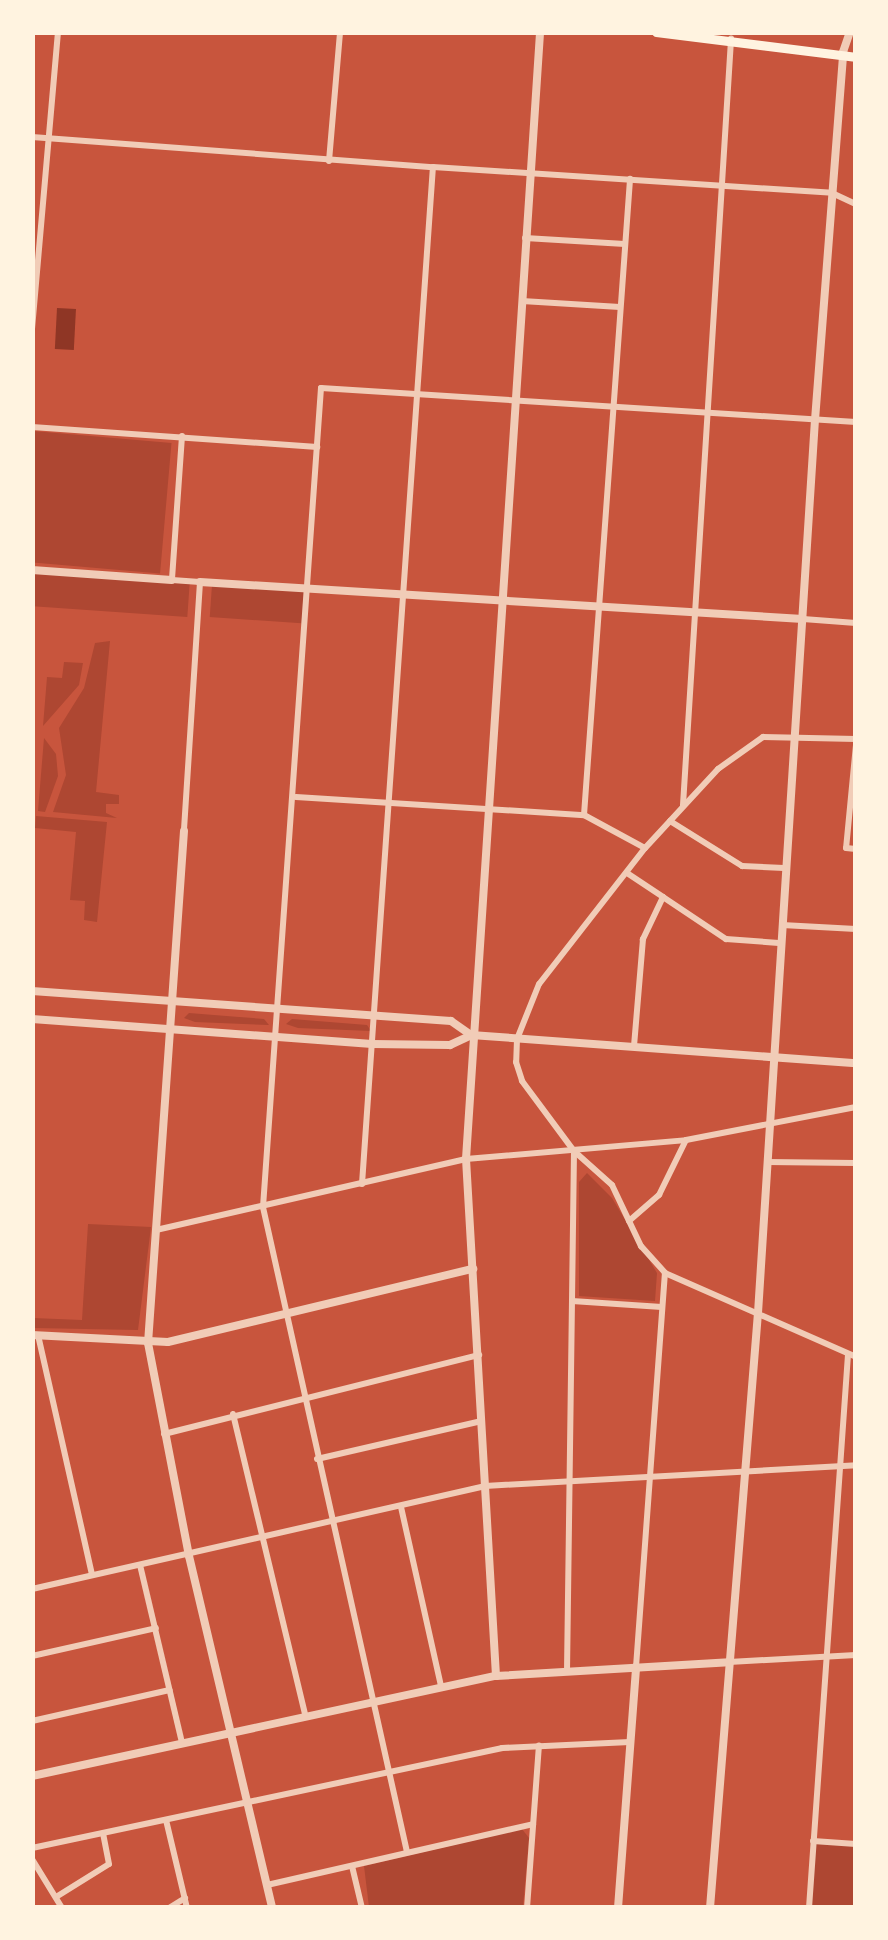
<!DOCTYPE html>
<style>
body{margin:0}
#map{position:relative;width:888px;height:1940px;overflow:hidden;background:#c8553d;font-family:"PT Serif",serif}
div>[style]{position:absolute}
.green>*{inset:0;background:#ae4732;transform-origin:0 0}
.water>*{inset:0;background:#8f3625;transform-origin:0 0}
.minor>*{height:6px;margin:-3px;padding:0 3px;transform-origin:3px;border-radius:3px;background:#f1ccb7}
.tertiary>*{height:8px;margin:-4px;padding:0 4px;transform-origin:4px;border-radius:4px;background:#f1ccb7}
.primary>*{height:9px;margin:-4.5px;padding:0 4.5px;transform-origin:4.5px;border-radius:4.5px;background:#fff3e0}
span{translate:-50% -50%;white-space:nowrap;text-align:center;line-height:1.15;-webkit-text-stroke:8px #fff3e0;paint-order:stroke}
.frame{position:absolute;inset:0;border:35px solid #fff3e0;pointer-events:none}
</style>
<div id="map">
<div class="green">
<i style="left:33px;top:431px;width:139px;height:131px;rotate:5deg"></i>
<i style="left:32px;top:573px;width:158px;height:33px;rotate:4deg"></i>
<i style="left:212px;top:585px;width:92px;height:32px;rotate:4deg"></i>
<i style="clip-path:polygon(110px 641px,96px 792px,119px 795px,119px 804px,106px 804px,106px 813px,117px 818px,53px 812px,66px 775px,59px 728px,84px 688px,95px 643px)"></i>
<i style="clip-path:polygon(64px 662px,83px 663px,79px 685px,43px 726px,47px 677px,62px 678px)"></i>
<i style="clip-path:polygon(44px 738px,56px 754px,58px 776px,45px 812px,38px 811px)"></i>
<i style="clip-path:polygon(36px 816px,107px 822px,97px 922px,84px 920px,85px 901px,70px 900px,76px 832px,35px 828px)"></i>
<i style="clip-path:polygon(189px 1013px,264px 1019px,269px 1025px,195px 1022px,184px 1018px)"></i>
<i style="clip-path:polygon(292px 1019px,367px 1025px,371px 1031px,298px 1028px,286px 1024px)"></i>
<i style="clip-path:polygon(587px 1173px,612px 1198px,657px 1273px,655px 1301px,579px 1296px,579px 1182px)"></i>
<i style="clip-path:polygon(88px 1224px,151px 1227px,138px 1330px,33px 1328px,33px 1318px,82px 1320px)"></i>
<i style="clip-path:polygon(522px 1829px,529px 1838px,523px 1907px,369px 1907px,364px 1866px)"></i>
<i style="clip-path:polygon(813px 1841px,855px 1844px,855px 1907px,809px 1908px)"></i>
</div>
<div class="water">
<i style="left:57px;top:308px;width:19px;height:41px;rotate:3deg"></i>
</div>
<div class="minor">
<i style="left:32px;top:137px;width:402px;rotate:4.3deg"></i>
<i style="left:329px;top:161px;width:129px;rotate:-85.1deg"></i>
<i style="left:525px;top:238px;width:100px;rotate:3.4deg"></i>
<i style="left:522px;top:301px;width:98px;rotate:3.5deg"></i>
<i style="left:32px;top:329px;width:298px;rotate:-85deg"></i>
<i style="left:32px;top:427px;width:286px;rotate:4deg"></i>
<i style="left:182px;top:436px;width:144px;rotate:94deg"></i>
<i style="left:172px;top:580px;width:28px;rotate:4deg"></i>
<i style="left:200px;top:582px;width:250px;rotate:93.7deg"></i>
<i style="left:803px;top:619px;width:53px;rotate:4.3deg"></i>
<i style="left:856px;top:739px;width:93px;rotate:-178.8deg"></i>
<i style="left:763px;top:737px;width:55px;rotate:144.6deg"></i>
<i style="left:718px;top:769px;width:108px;rotate:132.7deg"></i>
<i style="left:645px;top:848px;width:172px;rotate:127.9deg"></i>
<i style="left:539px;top:984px;width:59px;rotate:111.8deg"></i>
<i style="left:517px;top:1039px;width:23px;rotate:92deg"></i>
<i style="left:516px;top:1062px;width:20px;rotate:72deg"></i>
<i style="left:522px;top:1081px;width:87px;rotate:53.4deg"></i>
<i style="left:574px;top:1151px;width:51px;rotate:41.8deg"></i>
<i style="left:612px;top:1185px;width:68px;rotate:64.6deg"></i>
<i style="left:641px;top:1246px;width:36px;rotate:48deg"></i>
<i style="left:665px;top:1273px;width:209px;rotate:23.7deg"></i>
<i style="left:856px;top:745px;width:103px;rotate:95.5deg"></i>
<i style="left:846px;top:848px;width:10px;rotate:6deg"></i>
<i style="left:296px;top:797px;width:289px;rotate:3.6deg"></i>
<i style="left:584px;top:815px;width:69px;rotate:28.4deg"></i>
<i style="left:683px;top:805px;width:768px;rotate:-86.41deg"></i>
<i style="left:584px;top:815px;width:638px;rotate:-85.86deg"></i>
<i style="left:670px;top:821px;width:85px;rotate:32deg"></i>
<i style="left:742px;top:866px;width:42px;rotate:2.7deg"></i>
<i style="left:627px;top:873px;width:43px;rotate:33.7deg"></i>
<i style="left:663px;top:897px;width:47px;rotate:115.5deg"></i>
<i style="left:643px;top:939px;width:108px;rotate:94.8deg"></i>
<i style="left:663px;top:897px;width:76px;rotate:33.7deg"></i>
<i style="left:726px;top:939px;width:53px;rotate:4.3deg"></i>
<i style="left:782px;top:925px;width:74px;rotate:3.1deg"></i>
<i style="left:767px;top:1162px;width:89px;rotate:0.6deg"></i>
<i style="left:362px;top:1184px;width:1019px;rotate:-86.01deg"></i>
<i style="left:433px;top:167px;width:400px;rotate:3.7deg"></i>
<i style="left:832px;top:193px;width:26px;rotate:25deg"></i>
<i style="left:629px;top:1221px;width:40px;rotate:-41deg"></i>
<i style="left:659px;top:1195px;width:61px;rotate:-63.9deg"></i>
<i style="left:156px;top:1230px;width:318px;rotate:-12.9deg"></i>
<i style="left:466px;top:1159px;width:221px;rotate:-4.9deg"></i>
<i style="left:686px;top:1140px;width:173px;rotate:-11deg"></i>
<i style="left:572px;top:1301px;width:90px;rotate:3.8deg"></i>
<i style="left:38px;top:1335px;width:245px;rotate:77.3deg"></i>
<i style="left:233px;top:1414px;width:309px;rotate:76.5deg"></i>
<i style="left:164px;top:1434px;width:325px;rotate:-14.1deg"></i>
<i style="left:317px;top:1459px;width:169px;rotate:-13deg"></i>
<i style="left:401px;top:1507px;width:183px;rotate:77.4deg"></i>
<i style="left:140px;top:1565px;width:183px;rotate:76.7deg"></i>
<i style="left:32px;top:1589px;width:465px;rotate:-12.8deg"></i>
<i style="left:485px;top:1486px;width:372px;rotate:-3.2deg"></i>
<i style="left:32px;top:1656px;width:127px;rotate:-12.7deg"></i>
<i style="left:729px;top:1662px;width:127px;rotate:-3.2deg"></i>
<i style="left:636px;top:1667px;width:395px;rotate:-85.8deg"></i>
<i style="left:567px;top:1672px;width:520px;rotate:-89.23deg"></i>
<i style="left:32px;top:1721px;width:141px;rotate:-12.7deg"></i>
<i style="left:166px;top:1820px;width:90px;rotate:76.6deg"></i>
<i style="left:813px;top:1841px;width:43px;rotate:4deg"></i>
<i style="left:32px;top:1848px;width:481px;rotate:-12deg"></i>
<i style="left:502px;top:1748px;width:128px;rotate:-2.7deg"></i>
<i style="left:407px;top:1852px;width:661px;rotate:-102.59deg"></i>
<i style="left:263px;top:1207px;width:821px;rotate:-85.95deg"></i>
<i style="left:321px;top:388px;width:536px;rotate:3.64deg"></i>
<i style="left:32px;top:1859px;width:57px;rotate:58.5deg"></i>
<i style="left:352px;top:1866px;width:43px;rotate:76.6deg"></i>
<i style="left:267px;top:1885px;width:273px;rotate:-12.9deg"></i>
<i style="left:56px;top:1897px;width:62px;rotate:-31.9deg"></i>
<i style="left:109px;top:1864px;width:31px;rotate:-101deg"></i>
<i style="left:169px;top:1908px;width:19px;rotate:-32deg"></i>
<i style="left:527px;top:1908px;width:163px;rotate:-85.8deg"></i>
<i style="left:809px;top:1908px;width:555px;rotate:-85.97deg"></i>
</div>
<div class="tertiary">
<i style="left:32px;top:570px;width:140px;rotate:4.1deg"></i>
<i style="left:200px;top:582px;width:604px;rotate:3.51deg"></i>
<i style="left:184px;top:831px;width:513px;rotate:94.02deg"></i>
<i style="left:148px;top:1343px;width:217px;rotate:79.1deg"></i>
<i style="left:189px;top:1556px;width:362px;rotate:76.7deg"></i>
<i style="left:32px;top:991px;width:420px;rotate:4.1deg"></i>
<i style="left:451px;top:1021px;width:24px;rotate:35deg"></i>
<i style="left:471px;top:1035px;width:386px;rotate:4.2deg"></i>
<i style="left:32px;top:1019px;width:341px;rotate:4.2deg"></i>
<i style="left:372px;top:1044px;width:78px;rotate:0.7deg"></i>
<i style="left:450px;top:1045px;width:23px;rotate:-25deg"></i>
<i style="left:32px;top:1335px;width:136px;rotate:2.9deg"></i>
<i style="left:168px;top:1342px;width:314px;rotate:-13.5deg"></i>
<i style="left:496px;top:1676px;width:518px;rotate:-93.32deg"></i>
<i style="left:466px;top:1159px;width:1129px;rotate:-86.24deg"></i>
<i style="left:32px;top:1776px;width:475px;rotate:-12.2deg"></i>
<i style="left:496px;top:1676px;width:233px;rotate:-3.4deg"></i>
<i style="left:618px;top:1908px;width:242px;rotate:-85.7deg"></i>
<i style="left:710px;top:1908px;width:597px;rotate:-85.39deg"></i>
<i style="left:758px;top:1313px;width:895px;rotate:-86.35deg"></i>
<i style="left:815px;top:420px;width:369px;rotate:-85.6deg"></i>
<i style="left:843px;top:52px;width:21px;rotate:-71deg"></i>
</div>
<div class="primary">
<i style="left:656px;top:32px;width:202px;rotate:7.1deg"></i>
</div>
<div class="frame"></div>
</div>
